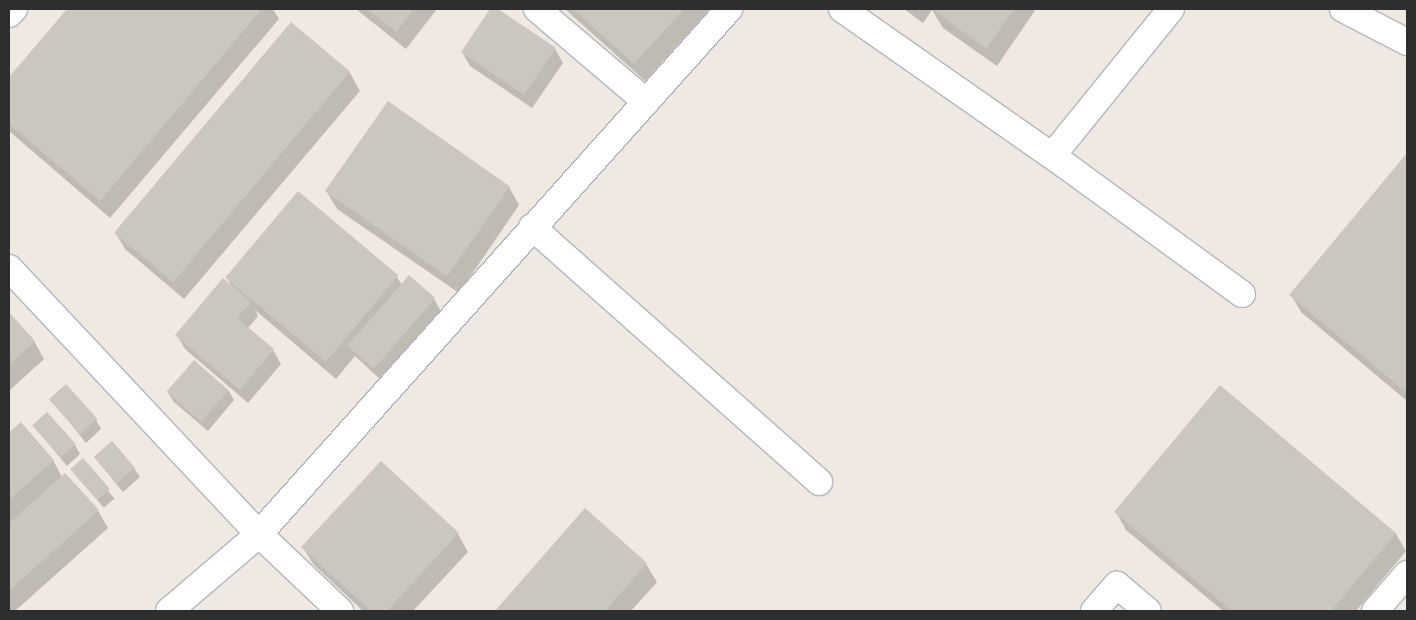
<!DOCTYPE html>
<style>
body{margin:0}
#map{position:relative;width:1416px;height:620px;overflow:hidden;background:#efe9e1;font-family:"IBM Plex Sans",sans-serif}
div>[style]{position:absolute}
.shadow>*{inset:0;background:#0003;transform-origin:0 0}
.building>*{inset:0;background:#cbc7bf;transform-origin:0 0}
.roads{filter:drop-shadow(1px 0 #b4b7c1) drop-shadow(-1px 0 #b4b7c1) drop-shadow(0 1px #b4b7c1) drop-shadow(0 -1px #b4b7c1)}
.minor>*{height:26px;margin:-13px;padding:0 13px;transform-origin:13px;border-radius:13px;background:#fff}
span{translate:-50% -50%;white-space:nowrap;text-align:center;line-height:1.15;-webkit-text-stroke:4.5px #fff;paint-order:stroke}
.frame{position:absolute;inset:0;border:10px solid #2e2e2e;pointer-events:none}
</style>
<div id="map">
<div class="shadow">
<i style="clip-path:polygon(68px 9px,273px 9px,279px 19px,110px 218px,9px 131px,9px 79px)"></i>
<i style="clip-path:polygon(356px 9px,437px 9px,406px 49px)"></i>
<i style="clip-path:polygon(491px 9px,496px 9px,555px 49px,563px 63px,532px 108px,470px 66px,462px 52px)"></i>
<i style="clip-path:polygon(565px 9px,710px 9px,645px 81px)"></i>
<i style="clip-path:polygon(904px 9px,1036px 9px,997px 66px,943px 28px,932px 10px,923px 23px)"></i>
<i style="clip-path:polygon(291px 23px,350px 73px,360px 91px,184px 299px,125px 249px,115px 232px)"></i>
<i style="clip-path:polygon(1407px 155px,1407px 401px,1301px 312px,1291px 295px)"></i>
<i style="clip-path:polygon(509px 187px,519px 205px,459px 293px,337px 209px,327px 192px)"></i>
<i style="clip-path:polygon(397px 277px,402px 285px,409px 277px,434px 299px,442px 313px,383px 382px,355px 356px,336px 379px,255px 310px,258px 316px,248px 328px,273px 350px,281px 364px,248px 403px,185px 349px,177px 335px,232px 287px,227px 278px)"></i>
<i style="clip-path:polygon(9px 314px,34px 341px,44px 359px,9px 391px)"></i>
<i style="clip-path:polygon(194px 362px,229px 391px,234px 400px,208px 431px,174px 402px,168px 393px)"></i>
<i style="clip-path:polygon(1220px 387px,1396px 534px,1406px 551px,1356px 611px,1223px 611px,1126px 530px,1116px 512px)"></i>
<i style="clip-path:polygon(51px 399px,96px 420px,101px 429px,86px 443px)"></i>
<i style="clip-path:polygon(20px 424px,53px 460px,62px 477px,98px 511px,108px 528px,15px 611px,9px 611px,9px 434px)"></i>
<i style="clip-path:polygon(33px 425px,75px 445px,80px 454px,67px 466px)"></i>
<i style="clip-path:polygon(95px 458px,134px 468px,140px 477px,123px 492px)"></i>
<i style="left:83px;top:460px;width:50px;height:14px;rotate:51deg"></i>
<i style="clip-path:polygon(381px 462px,458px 534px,468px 552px,413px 611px,363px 611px,313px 564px,303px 547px)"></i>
<i style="clip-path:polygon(585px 510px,646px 564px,657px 582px,631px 611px,497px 611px)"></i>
</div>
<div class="building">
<i style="clip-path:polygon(67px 9px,262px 9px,100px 201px,9px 124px,9px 77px)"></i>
<i style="clip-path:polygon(367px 9px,414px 9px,396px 32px)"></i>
<i style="clip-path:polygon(490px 9px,498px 9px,556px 48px,524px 95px,461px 52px)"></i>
<i style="clip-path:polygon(573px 9px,684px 9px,634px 64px)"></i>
<i style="clip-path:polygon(932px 9px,1014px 9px,986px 49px)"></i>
<i style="left:291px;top:22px;width:77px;height:275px;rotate:40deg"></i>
<i style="left:388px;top:101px;width:149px;height:110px;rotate:35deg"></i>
<i style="clip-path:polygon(1407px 153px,1407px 393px,1289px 295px)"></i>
<i style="left:298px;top:191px;width:131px;height:113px;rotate:40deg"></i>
<i style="left:409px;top:275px;width:35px;height:94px;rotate:41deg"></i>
<i style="clip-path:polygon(223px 278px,251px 302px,237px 318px,274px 349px,240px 390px,175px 335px)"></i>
<i style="clip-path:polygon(9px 312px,35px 341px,9px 365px)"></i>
<i style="left:194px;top:360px;width:46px;height:42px;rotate:41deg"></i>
<i style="left:66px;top:384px;width:47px;height:23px;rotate:48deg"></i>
<i style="clip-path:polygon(1220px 385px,1396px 533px,1331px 611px,1232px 611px,1114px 512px)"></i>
<i style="left:47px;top:412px;width:43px;height:20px;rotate:48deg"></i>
<i style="clip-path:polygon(21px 422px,54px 460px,9px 500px,9px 432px)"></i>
<i style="left:112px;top:441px;width:35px;height:24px;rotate:49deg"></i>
<i style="left:83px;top:458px;width:41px;height:17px;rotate:49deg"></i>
<i style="clip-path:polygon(381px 461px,459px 533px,387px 611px,371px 611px,301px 547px)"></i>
<i style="clip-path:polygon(65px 473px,99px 510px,9px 591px,9px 523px)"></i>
<i style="clip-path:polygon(585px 508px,647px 563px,605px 611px,495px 611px)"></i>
</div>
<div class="roads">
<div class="minor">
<i style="left:537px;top:9px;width:142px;rotate:40.4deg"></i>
<i style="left:842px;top:9px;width:272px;rotate:35deg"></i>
<i style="left:1065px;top:165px;width:219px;rotate:36.1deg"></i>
<i style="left:1343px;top:9px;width:72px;rotate:27.3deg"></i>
<i style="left:9px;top:14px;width:7px;rotate:-45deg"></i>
<i style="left:1052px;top:156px;width:189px;rotate:-51deg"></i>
<i style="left:532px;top:227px;width:384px;rotate:41.6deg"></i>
<i style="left:9px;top:268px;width:365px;rotate:46.8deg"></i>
<i style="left:259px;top:534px;width:112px;rotate:43.5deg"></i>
<i style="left:169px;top:611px;width:118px;rotate:-40.5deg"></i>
<i style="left:259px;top:534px;width:705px;rotate:-48.16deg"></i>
<i style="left:1094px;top:611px;width:35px;rotate:-49deg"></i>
<i style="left:1117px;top:585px;width:40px;rotate:40deg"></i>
<i style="left:1375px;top:611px;width:49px;rotate:-49.1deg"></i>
</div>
</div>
<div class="frame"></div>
</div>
